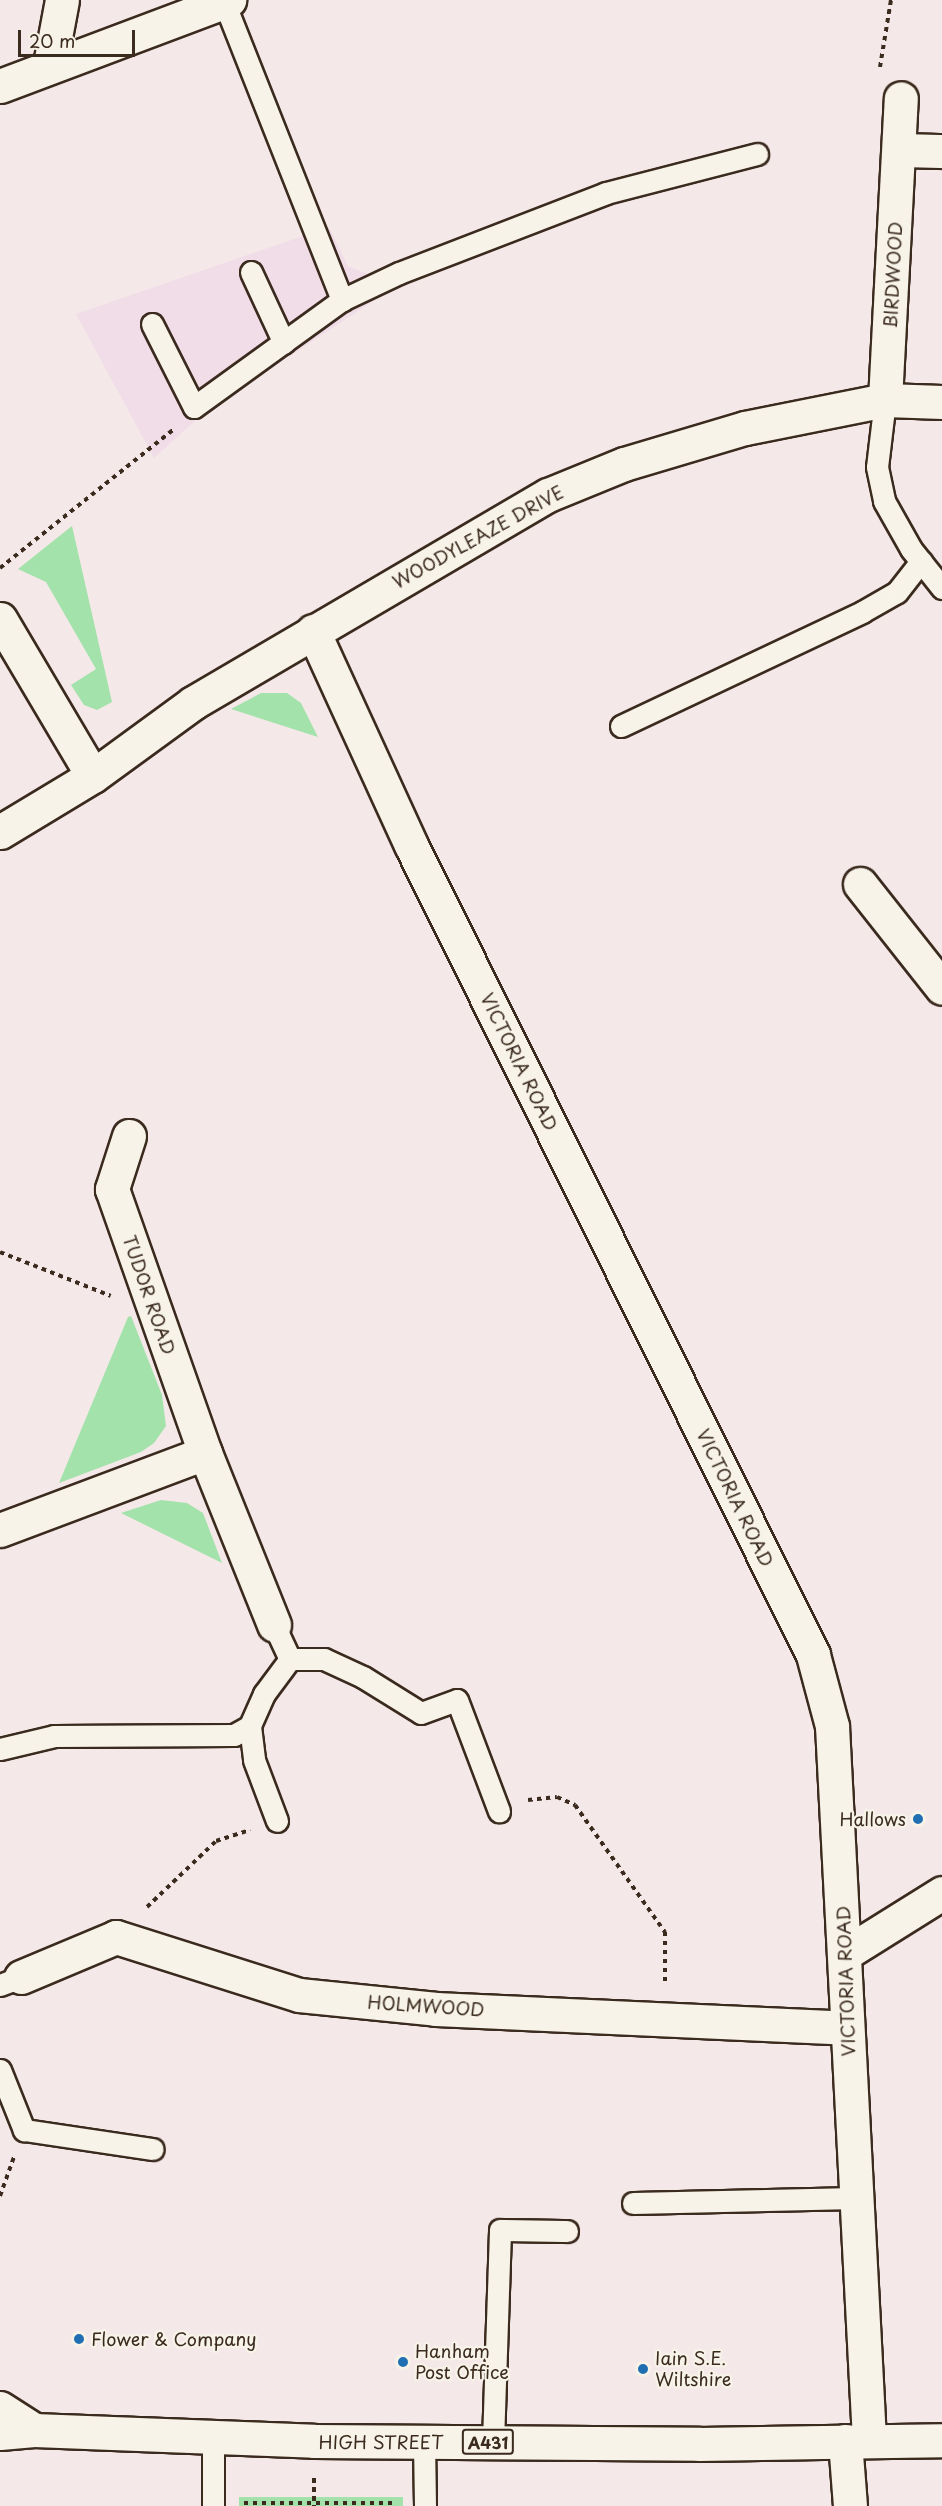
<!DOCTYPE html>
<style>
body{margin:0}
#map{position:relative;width:942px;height:2506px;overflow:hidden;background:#f4e9e8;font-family:"Playpen Sans",sans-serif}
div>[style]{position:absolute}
.built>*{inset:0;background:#f1dde8}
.green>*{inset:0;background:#a3e2aa;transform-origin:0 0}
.path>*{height:4px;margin-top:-2px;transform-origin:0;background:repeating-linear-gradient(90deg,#3b2a1e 0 4.5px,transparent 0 9px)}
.roads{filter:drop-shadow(2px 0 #3b2a1e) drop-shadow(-2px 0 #3b2a1e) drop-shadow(0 2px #3b2a1e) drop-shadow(0 -2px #3b2a1e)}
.service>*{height:21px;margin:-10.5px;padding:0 10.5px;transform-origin:10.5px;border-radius:10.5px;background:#f7f3e8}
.minor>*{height:33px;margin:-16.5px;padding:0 16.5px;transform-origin:16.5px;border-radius:16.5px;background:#f7f3e8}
.tertiary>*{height:33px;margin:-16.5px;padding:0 16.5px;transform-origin:16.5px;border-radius:16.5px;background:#f7f3e8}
.secondary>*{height:33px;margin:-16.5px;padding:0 16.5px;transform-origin:16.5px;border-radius:16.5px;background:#f7f3e8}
.primary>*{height:33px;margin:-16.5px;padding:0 16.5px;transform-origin:16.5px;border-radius:16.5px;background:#f7f3e8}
.dots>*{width:16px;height:16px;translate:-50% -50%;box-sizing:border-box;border:3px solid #f7f3e8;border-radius:50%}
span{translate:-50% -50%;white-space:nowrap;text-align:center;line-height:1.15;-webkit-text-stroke:4.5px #f7f3e8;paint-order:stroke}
.shield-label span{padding:2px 4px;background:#f7f3e8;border:2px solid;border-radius:4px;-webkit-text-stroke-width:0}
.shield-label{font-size:16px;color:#3b2a1e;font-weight:700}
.street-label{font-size:18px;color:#3b2a1e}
.poi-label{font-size:18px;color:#3b2a1e}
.right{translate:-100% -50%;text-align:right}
.left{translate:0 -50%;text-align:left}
.scale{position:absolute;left:18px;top:30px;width:117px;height:27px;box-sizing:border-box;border:3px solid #3b2a1e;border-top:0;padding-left:8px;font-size:18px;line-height:21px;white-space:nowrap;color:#3b2a1e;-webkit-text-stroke:4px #f7f3e8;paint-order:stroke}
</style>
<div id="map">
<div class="built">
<i style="clip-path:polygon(329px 227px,348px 266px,367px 274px,378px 298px,206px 411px,154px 458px,76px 314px)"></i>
</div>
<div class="green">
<i style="clip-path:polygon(72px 526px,112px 702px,97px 710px,84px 705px,71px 685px,96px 669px,46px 582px,18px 569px)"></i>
<i style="clip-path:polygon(261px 693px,287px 693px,301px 703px,318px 737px,231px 709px)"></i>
<i style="clip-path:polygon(131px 1316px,162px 1395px,166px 1426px,154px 1443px,141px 1452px,59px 1483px,128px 1317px)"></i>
<i style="clip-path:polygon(161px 1500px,187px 1503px,203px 1513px,222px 1563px,121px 1513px)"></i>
<i style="left:239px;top:2497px;width:164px;height:9px"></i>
</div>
<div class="path">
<i style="left:880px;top:67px;width:68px;rotate:-80.7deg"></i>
<i style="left:0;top:568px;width:221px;rotate:-38.6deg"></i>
<i style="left:0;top:1252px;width:119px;rotate:21.6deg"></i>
<i style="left:528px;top:1800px;width:29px;rotate:-6deg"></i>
<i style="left:557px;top:1797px;width:20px;rotate:24deg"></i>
<i style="left:575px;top:1805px;width:156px;rotate:54.7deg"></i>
<i style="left:665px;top:1932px;width:51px;rotate:90deg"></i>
<i style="left:147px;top:1907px;width:95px;rotate:-43.7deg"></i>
<i style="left:216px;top:1841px;width:36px;rotate:-18deg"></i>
<i style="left:0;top:2196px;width:41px;rotate:-70.3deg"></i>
<i style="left:314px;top:2478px;width:28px;rotate:90deg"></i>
<i style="left:244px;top:2503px;width:151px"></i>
</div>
<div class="roads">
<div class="service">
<i style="left:224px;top:2px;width:321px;rotate:68.4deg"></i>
<i style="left:251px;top:272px;width:78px;rotate:65.1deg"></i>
<i style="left:152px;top:324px;width:93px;rotate:63.2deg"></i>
<i style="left:194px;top:407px;width:183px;rotate:-35.9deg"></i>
<i style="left:342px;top:300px;width:63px;rotate:-25.3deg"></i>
<i style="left:399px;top:273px;width:222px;rotate:-21.1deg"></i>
<i style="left:606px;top:193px;width:156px;rotate:-14.5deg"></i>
<i style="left:885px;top:400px;width:67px;rotate:96.8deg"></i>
<i style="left:877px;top:467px;width:35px;rotate:78deg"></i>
<i style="left:884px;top:501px;width:55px;rotate:60.6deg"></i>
<i style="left:911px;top:549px;width:50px;rotate:51.5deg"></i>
<i style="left:621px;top:726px;width:267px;rotate:-25.3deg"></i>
<i style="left:862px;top:612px;width:40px;rotate:-29.7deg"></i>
<i style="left:897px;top:592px;width:39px;rotate:-52deg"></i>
<i style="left:274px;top:1625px;width:38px;rotate:65deg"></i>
<i style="left:290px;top:1659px;width:44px;rotate:126.6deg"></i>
<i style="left:264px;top:1694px;width:35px;rotate:114deg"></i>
<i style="left:250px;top:1726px;width:34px;rotate:83deg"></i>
<i style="left:254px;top:1760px;width:65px;rotate:69.3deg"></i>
<i style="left:290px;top:1659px;width:34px"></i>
<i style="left:324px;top:1659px;width:43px;rotate:24.8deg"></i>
<i style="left:363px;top:1677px;width:68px;rotate:31.8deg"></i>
<i style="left:421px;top:1713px;width:38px;rotate:-20deg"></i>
<i style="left:457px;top:1700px;width:119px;rotate:69.3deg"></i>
<i style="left:0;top:1749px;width:56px;rotate:-13.5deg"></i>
<i style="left:54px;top:1736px;width:180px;rotate:-0.3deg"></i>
<i style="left:234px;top:1735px;width:18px;rotate:-29deg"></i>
<i style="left:0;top:1985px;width:22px;rotate:-21deg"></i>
<i style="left:0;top:2070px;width:65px;rotate:68.2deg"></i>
<i style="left:24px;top:2130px;width:130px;rotate:8.4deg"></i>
<i style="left:633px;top:2203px;width:223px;rotate:-1.3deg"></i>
<i style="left:213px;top:2438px;width:68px;rotate:90deg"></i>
<i style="left:424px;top:2442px;width:64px;rotate:89.1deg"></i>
<i style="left:493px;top:2442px;width:212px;rotate:-88.1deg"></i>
<i style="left:500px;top:2230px;width:67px;rotate:0.9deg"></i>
</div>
<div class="minor">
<i style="left:50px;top:64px;width:65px;rotate:-79.4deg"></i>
<i style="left:900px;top:150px;width:42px;rotate:1.4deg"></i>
<i style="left:885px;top:400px;width:302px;rotate:-87deg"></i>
<i style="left:0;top:619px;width:182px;rotate:59.4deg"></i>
<i style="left:313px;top:631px;width:235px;rotate:65.4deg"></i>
<i style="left:411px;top:845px;width:904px;rotate:63.6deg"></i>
<i style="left:813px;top:1655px;width:73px;rotate:75deg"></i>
<i style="left:832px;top:1726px;width:715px;rotate:87.03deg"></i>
<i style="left:0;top:832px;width:109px;rotate:-31.1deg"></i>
<i style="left:93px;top:776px;width:124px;rotate:-36.1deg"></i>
<i style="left:193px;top:703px;width:411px;rotate:-30.4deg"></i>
<i style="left:548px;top:495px;width:82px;rotate:-22.2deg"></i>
<i style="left:624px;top:464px;width:126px;rotate:-16.6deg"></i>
<i style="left:745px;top:428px;width:143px;rotate:-11.3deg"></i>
<i style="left:885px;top:400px;width:57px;rotate:2deg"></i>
<i style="left:860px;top:884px;width:132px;rotate:51.7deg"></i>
<i style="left:129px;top:1136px;width:56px;rotate:107.8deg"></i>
<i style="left:112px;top:1189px;width:280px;rotate:70.6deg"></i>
<i style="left:205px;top:1453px;width:185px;rotate:68.1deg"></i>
<i style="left:0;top:1530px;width:219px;rotate:-20.6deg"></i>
<i style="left:846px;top:1953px;width:113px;rotate:-32deg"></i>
<i style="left:21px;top:1977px;width:103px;rotate:-22.8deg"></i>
<i style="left:116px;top:1937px;width:192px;rotate:17.6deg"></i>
<i style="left:299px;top:1995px;width:138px;rotate:5.8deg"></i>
<i style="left:436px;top:2009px;width:411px;rotate:2.6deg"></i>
<i style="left:845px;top:2441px;width:65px;rotate:85.6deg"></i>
</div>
<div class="tertiary">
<i style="left:0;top:86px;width:245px;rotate:-20.6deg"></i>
</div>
<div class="secondary">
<i style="left:0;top:2408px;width:40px;rotate:32.9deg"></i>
</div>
<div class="primary">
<i style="left:0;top:2433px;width:34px;rotate:-5deg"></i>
<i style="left:34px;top:2430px;width:280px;rotate:2.2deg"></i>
<i style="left:314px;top:2441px;width:385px;rotate:0.4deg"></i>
<i style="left:699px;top:2444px;width:243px;rotate:-0.9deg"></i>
</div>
</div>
<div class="dots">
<i style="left:918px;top:1819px;background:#1f6fb2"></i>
<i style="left:79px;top:2339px;background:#1f6fb2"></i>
<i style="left:403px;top:2362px;background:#1f6fb2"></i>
<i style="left:643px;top:2369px;background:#1f6fb2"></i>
</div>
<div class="shield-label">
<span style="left:488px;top:2442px">A431</span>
</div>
<div class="street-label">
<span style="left:893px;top:275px;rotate:-87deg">BIRDWOOD</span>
<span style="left:478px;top:537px;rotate:-29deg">WOODYLEAZE DRIVE</span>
<span style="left:519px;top:1062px;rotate:64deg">VICTORIA ROAD</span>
<span style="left:149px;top:1295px;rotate:71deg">TUDOR ROAD</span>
<span style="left:735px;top:1498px;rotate:64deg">VICTORIA ROAD</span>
<span style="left:846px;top:1981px;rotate:-92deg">VICTORIA ROAD</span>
<span style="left:426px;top:2006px;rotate:4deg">HOLMWOOD</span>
<span style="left:381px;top:2442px">HIGH STREET</span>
</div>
<div class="poi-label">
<span class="right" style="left:906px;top:1819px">Hallows</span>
<span class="left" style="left:91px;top:2339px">Flower &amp; Company</span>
<span class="left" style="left:415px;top:2362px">Hanham<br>Post Office</span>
<span class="left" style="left:655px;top:2369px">Iain S.E.<br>Wiltshire</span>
</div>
<div class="scale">20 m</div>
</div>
